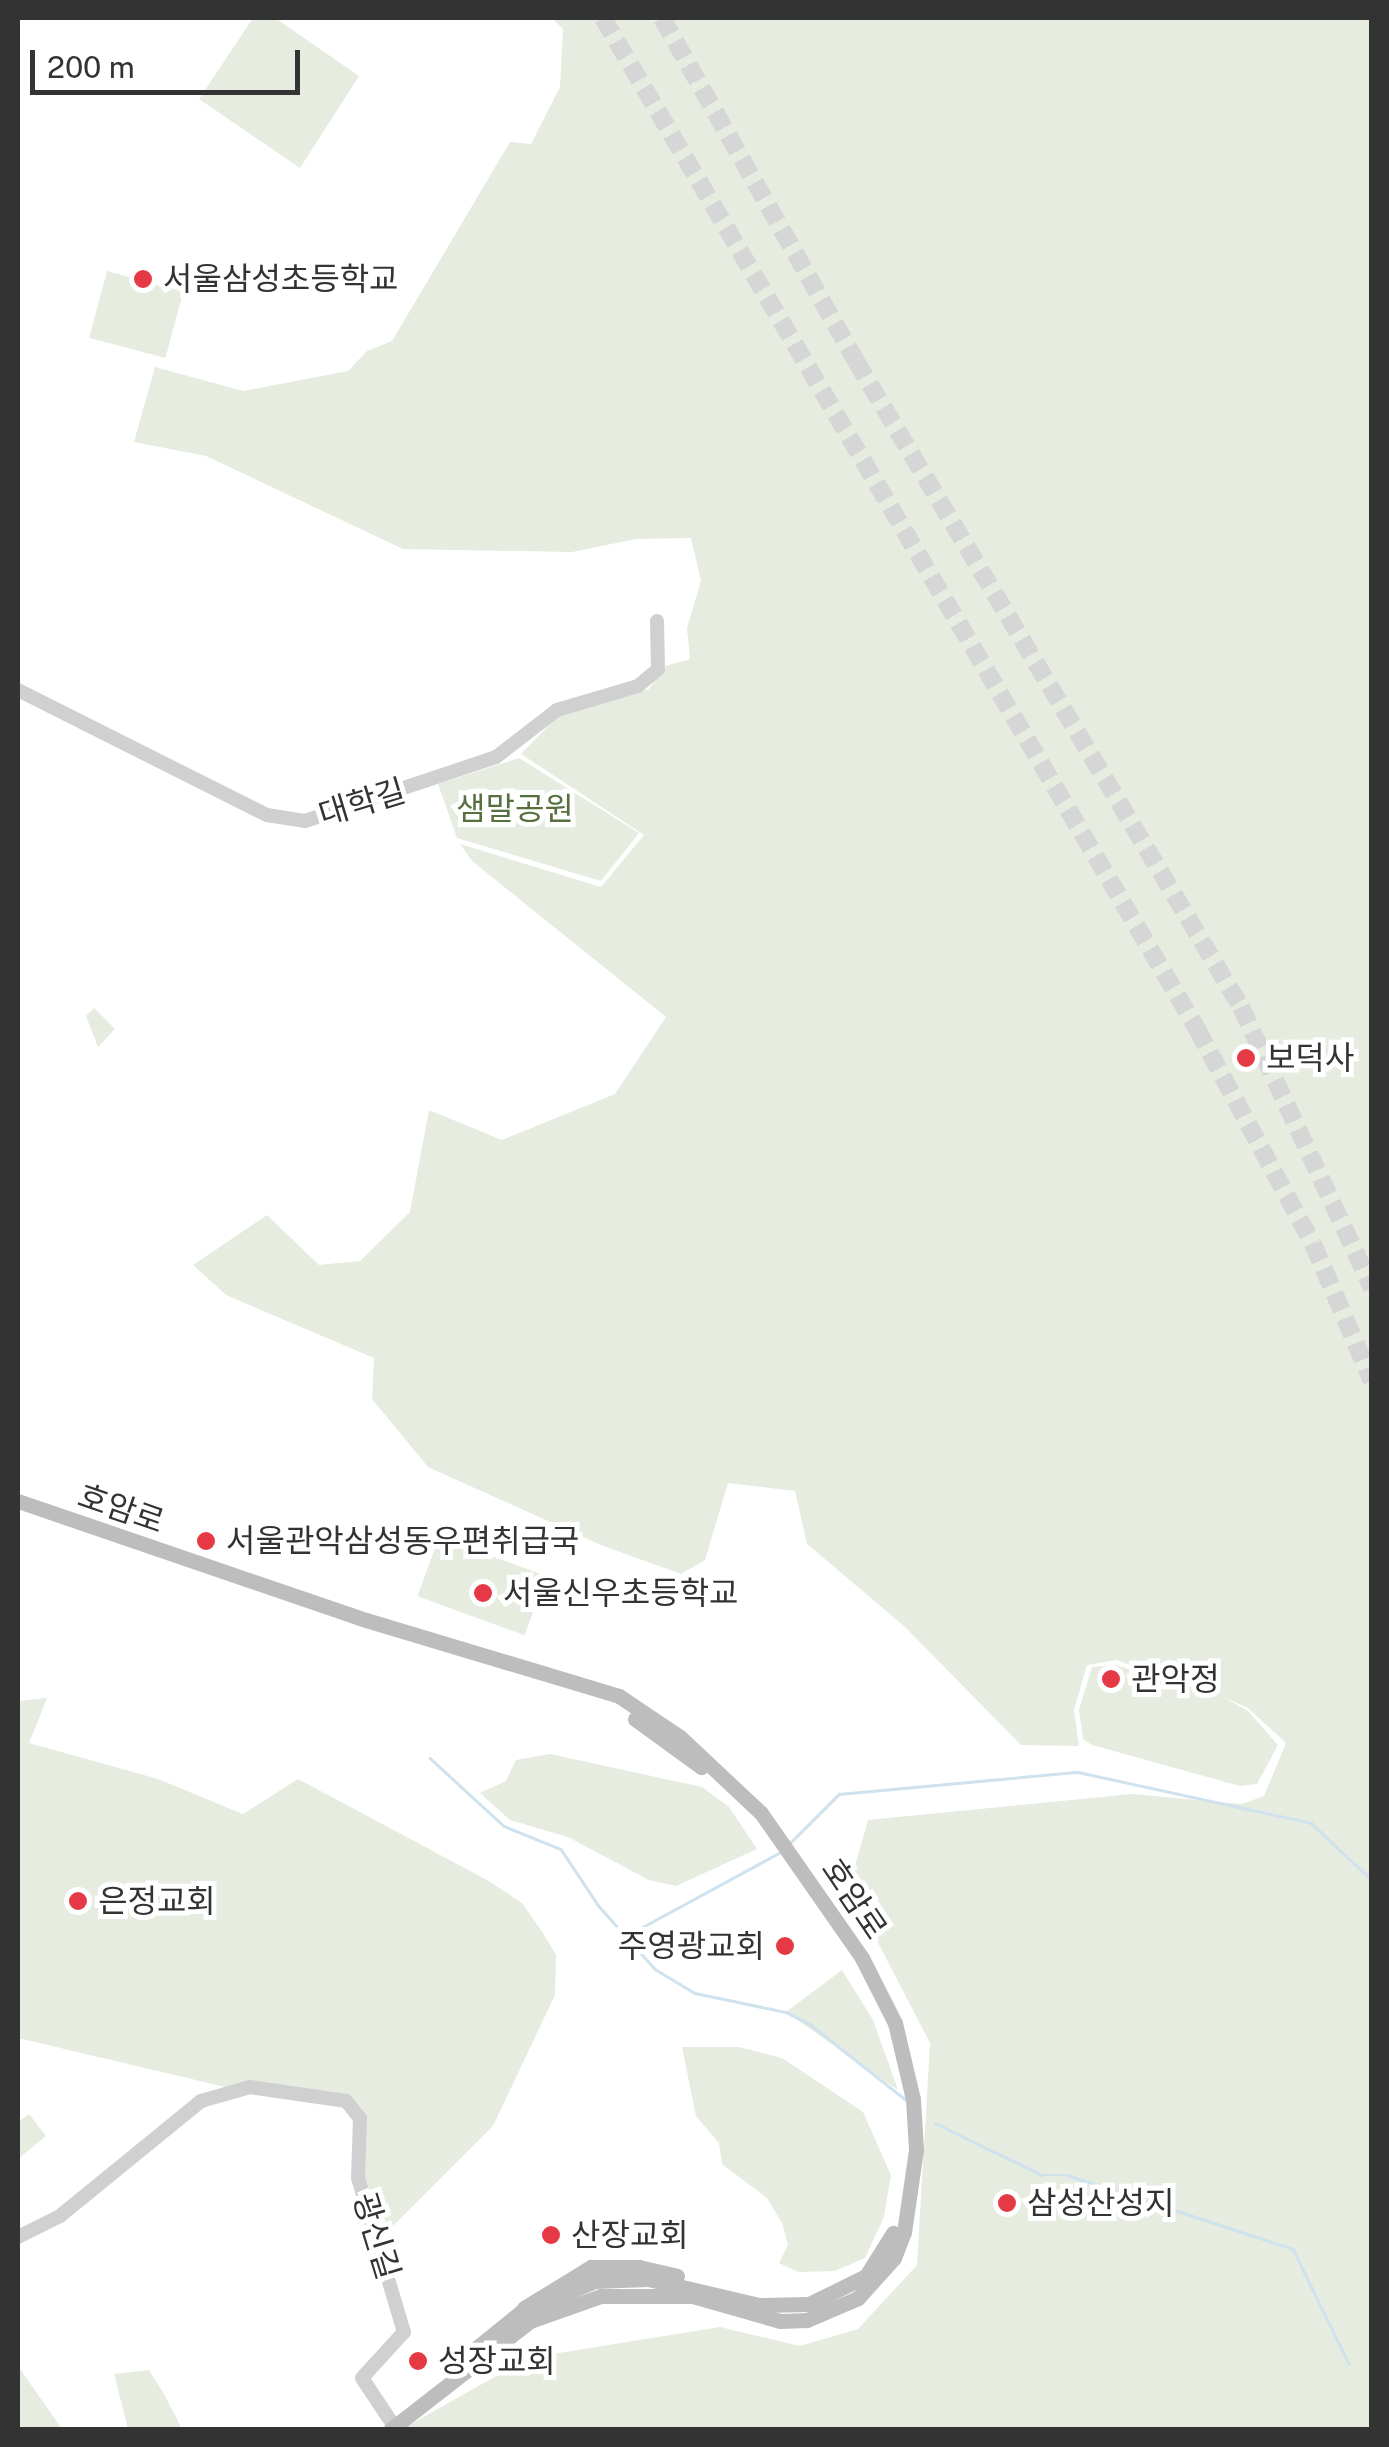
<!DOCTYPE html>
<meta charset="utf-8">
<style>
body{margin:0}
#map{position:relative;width:1389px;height:2447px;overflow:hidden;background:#fff;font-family:"Public Sans","Noto Sans KR",sans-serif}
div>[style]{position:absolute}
.green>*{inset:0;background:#e6ecdf;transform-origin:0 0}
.stream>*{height:2.5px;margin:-1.25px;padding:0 1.25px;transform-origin:1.25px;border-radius:1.25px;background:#cfe2ee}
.trunk-tunnel>*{height:18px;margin-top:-9px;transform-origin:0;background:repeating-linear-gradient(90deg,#d6d6d6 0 18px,transparent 0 27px)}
.tertiary>*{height:14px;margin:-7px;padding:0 7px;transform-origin:7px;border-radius:7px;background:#d0d0d0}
.secondary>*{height:15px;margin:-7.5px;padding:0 7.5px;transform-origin:7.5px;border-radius:7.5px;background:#bdbdbd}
.dots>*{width:28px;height:28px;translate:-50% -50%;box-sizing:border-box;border:5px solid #fff;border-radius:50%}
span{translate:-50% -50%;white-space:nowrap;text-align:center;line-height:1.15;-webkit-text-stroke:10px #fff;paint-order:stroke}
.poi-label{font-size:32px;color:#333}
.left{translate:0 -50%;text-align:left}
.right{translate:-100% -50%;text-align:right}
.street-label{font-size:32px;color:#333}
.park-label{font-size:32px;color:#56703f}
.frame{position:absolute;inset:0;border:20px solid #333;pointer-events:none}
.scale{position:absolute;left:30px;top:50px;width:270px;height:45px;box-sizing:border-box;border:5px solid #333;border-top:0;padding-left:12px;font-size:30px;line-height:35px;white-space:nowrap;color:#333;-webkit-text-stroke:8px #fff;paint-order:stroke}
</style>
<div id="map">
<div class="green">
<i style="clip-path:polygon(253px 18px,275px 18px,359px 76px,300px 168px,199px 99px)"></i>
<i style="clip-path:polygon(552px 18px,1371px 18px,1371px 2429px,402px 2429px,528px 2358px,720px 2327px,800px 2346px,858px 2329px,917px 2265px,930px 2043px,849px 1887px,868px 1820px,1132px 1794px,1242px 1804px,1264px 1796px,1286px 1743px,1248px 1708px,1223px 1697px,1248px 1711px,1278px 1745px,1257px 1784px,1240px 1786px,1092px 1745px,1083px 1739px,1079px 1710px,1092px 1667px,1115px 1665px,1215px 1694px,1116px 1660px,1087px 1665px,1074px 1710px,1079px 1746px,1021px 1745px,904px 1626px,807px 1544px,795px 1491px,728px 1483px,705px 1560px,681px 1574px,601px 1545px,428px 1467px,372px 1399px,374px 1358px,226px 1295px,193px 1265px,267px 1215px,319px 1265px,360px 1261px,410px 1212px,429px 1110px,502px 1140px,615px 1094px,666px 1017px,472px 861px,460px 844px,601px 887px,644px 835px,521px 754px,557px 717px,649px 689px,666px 666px,690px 659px,687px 628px,701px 581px,691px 538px,636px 539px,572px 552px,403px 549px,206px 456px,134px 442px,155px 367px,243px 391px,348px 371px,367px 351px,392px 341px,510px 142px,531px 144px,560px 87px,563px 29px)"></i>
<i style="left:107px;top:271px;width:79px;height:69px;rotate:15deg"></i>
<i style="clip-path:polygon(519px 758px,639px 833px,601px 881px,457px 838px,438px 784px)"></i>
<i style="clip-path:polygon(94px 1008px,115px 1029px,98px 1047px,86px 1016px)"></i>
<i style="left:439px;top:1537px;width:114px;height:63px;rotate:20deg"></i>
<i style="clip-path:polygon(47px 1698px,29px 1743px,158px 1779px,243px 1814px,298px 1779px,487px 1880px,522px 1903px,543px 1933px,556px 1955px,555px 1995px,493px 2126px,382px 2237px,358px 2178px,354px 2107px,238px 2090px,18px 2038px,18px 1701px)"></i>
<i style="clip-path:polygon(550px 1754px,702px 1787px,729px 1807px,757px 1849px,676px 1886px,649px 1880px,568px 1837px,510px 1820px,480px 1793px,506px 1781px,516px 1760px)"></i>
<i style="clip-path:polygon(842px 1970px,873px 2020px,898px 2090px,786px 2012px)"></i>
<i style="clip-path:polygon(682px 2047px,739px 2047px,782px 2058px,863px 2112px,891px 2175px,884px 2217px,865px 2258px,835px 2271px,798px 2272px,779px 2263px,788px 2245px,782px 2223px,767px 2198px,722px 2164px,719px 2143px,696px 2116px)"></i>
<i style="clip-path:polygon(29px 2114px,46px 2136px,18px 2159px,18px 2122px)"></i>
<i style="clip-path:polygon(18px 2366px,62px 2429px,18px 2429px)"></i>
<i style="clip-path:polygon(149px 2370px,164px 2394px,182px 2429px,128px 2429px,114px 2374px)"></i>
</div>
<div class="stream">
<i style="left:430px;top:1758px;width:100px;rotate:42.6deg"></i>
<i style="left:504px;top:1826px;width:61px;rotate:22deg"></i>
<i style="left:561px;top:1849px;width:67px;rotate:56.5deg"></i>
<i style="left:598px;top:1905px;width:86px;rotate:48.3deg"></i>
<i style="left:655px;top:1969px;width:47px;rotate:31deg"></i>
<i style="left:695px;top:1993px;width:93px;rotate:11.8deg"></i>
<i style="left:786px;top:2012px;width:28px;rotate:27deg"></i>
<i style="left:811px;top:2025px;width:120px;rotate:38.2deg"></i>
<i style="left:789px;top:1844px;width:71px;rotate:-45deg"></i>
<i style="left:839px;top:1794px;width:240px;rotate:-5.3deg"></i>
<i style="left:1078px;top:1772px;width:239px;rotate:12.3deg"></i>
<i style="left:1311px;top:1823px;width:83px;rotate:43.1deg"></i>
<i style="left:626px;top:1936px;width:174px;rotate:-28.5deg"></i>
<i style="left:935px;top:2123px;width:119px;rotate:25.9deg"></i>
<i style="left:1042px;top:2175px;width:25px"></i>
<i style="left:1067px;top:2175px;width:238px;rotate:18.1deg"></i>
<i style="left:1293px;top:2249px;width:128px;rotate:64deg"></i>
</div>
<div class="trunk-tunnel">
<i style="left:603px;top:18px;width:1173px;rotate:59.56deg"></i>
<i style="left:1197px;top:1029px;width:244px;rotate:61.7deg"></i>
<i style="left:1313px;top:1244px;width:149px;rotate:66.7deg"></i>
<i style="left:662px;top:18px;width:394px;rotate:60.5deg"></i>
<i style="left:856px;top:361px;width:752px;rotate:59.21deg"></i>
<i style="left:1241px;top:1007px;width:310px;rotate:65deg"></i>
</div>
<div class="tertiary">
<i style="left:18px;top:690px;width:279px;rotate:26.7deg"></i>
<i style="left:267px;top:815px;width:38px;rotate:9deg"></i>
<i style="left:305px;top:821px;width:201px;rotate:-18.5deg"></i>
<i style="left:496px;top:757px;width:77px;rotate:-37.6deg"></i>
<i style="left:557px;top:710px;width:84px;rotate:-16.5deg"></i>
<i style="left:638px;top:686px;width:26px;rotate:-40deg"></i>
<i style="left:658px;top:669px;width:48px;rotate:-91.2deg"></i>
<i style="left:18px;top:2237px;width:47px;rotate:-26.6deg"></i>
<i style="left:60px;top:2216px;width:182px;rotate:-39.2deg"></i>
<i style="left:201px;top:2101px;width:51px;rotate:-15.9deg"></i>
<i style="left:250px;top:2087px;width:97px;rotate:8.3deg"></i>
<i style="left:346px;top:2101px;width:22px;rotate:51deg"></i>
<i style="left:360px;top:2118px;width:60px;rotate:91.9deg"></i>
<i style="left:358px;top:2178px;width:161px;rotate:73.4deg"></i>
<i style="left:404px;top:2332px;width:62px;rotate:132.4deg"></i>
<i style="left:362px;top:2378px;width:58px;rotate:56.3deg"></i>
</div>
<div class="secondary">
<i style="left:18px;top:1501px;width:368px;rotate:18.9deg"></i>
<i style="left:366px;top:1620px;width:264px;rotate:16.7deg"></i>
<i style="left:619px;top:1696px;width:73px;rotate:33.9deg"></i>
<i style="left:680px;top:1737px;width:111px;rotate:43.2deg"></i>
<i style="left:761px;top:1813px;width:177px;rotate:55.1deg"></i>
<i style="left:862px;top:1958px;width:73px;rotate:63.1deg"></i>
<i style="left:895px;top:2023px;width:78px;rotate:76.7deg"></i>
<i style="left:913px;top:2099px;width:51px;rotate:86.6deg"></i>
<i style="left:916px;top:2150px;width:83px;rotate:98.3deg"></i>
<i style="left:904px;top:2232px;width:28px;rotate:111deg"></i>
<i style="left:894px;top:2258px;width:54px;rotate:132deg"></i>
<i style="left:858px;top:2298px;width:56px;rotate:156.7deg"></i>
<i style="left:807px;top:2320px;width:27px;rotate:178deg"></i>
<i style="left:780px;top:2321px;width:91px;rotate:-164.1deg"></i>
<i style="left:692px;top:2296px;width:91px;rotate:180deg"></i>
<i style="left:601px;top:2296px;width:75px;rotate:160.6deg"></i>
<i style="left:530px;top:2321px;width:177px;rotate:142.1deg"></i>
<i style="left:635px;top:1719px;width:82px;rotate:36deg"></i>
<i style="left:524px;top:2308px;width:79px;rotate:-31.5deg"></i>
<i style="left:591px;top:2267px;width:48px"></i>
<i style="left:639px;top:2267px;width:39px;rotate:13deg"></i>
<i style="left:475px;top:2349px;width:60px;rotate:-39deg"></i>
<i style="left:522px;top:2311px;width:79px;rotate:-22.3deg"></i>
<i style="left:595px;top:2281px;width:53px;rotate:-2.2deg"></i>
<i style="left:648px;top:2279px;width:114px;rotate:13.2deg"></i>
<i style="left:759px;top:2305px;width:50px;rotate:-1.1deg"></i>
<i style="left:809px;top:2304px;width:64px;rotate:-26.2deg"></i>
<i style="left:866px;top:2276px;width:51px;rotate:-57.9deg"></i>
</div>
<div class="dots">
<i style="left:143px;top:279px;background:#e63946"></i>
<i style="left:1246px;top:1058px;background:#e63946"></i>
<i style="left:206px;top:1541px;background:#e63946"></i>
<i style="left:483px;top:1593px;background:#e63946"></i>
<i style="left:1111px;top:1679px;background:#e63946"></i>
<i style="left:78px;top:1901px;background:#e63946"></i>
<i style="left:785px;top:1946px;background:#e63946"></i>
<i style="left:1007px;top:2203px;background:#e63946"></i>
<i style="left:551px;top:2235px;background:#e63946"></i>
<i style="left:418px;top:2361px;background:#e63946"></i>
</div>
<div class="poi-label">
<span class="left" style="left:163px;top:279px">서울삼성초등학교</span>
<span class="left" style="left:1266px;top:1058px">보덕사</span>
<span class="left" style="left:226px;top:1541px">서울관악삼성동우편취급국</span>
<span class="left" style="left:503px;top:1593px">서울신우초등학교</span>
<span class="left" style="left:1131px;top:1679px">관악정</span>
<span class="left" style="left:98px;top:1901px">은정교회</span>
<span class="right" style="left:765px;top:1946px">주영광교회</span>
<span class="left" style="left:1027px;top:2203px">삼성산성지</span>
<span class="left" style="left:571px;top:2235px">산장교회</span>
<span class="left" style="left:438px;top:2361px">성장교회</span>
</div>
<div class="street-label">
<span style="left:362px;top:803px;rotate:-17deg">대학길</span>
<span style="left:121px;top:1509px;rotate:19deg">호암로</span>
<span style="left:854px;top:1899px;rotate:56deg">호암로</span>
<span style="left:376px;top:2236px;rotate:73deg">광신길</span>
</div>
<div class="park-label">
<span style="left:515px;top:809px">샘말공원</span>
</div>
<div class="frame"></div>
<div class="scale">200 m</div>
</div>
